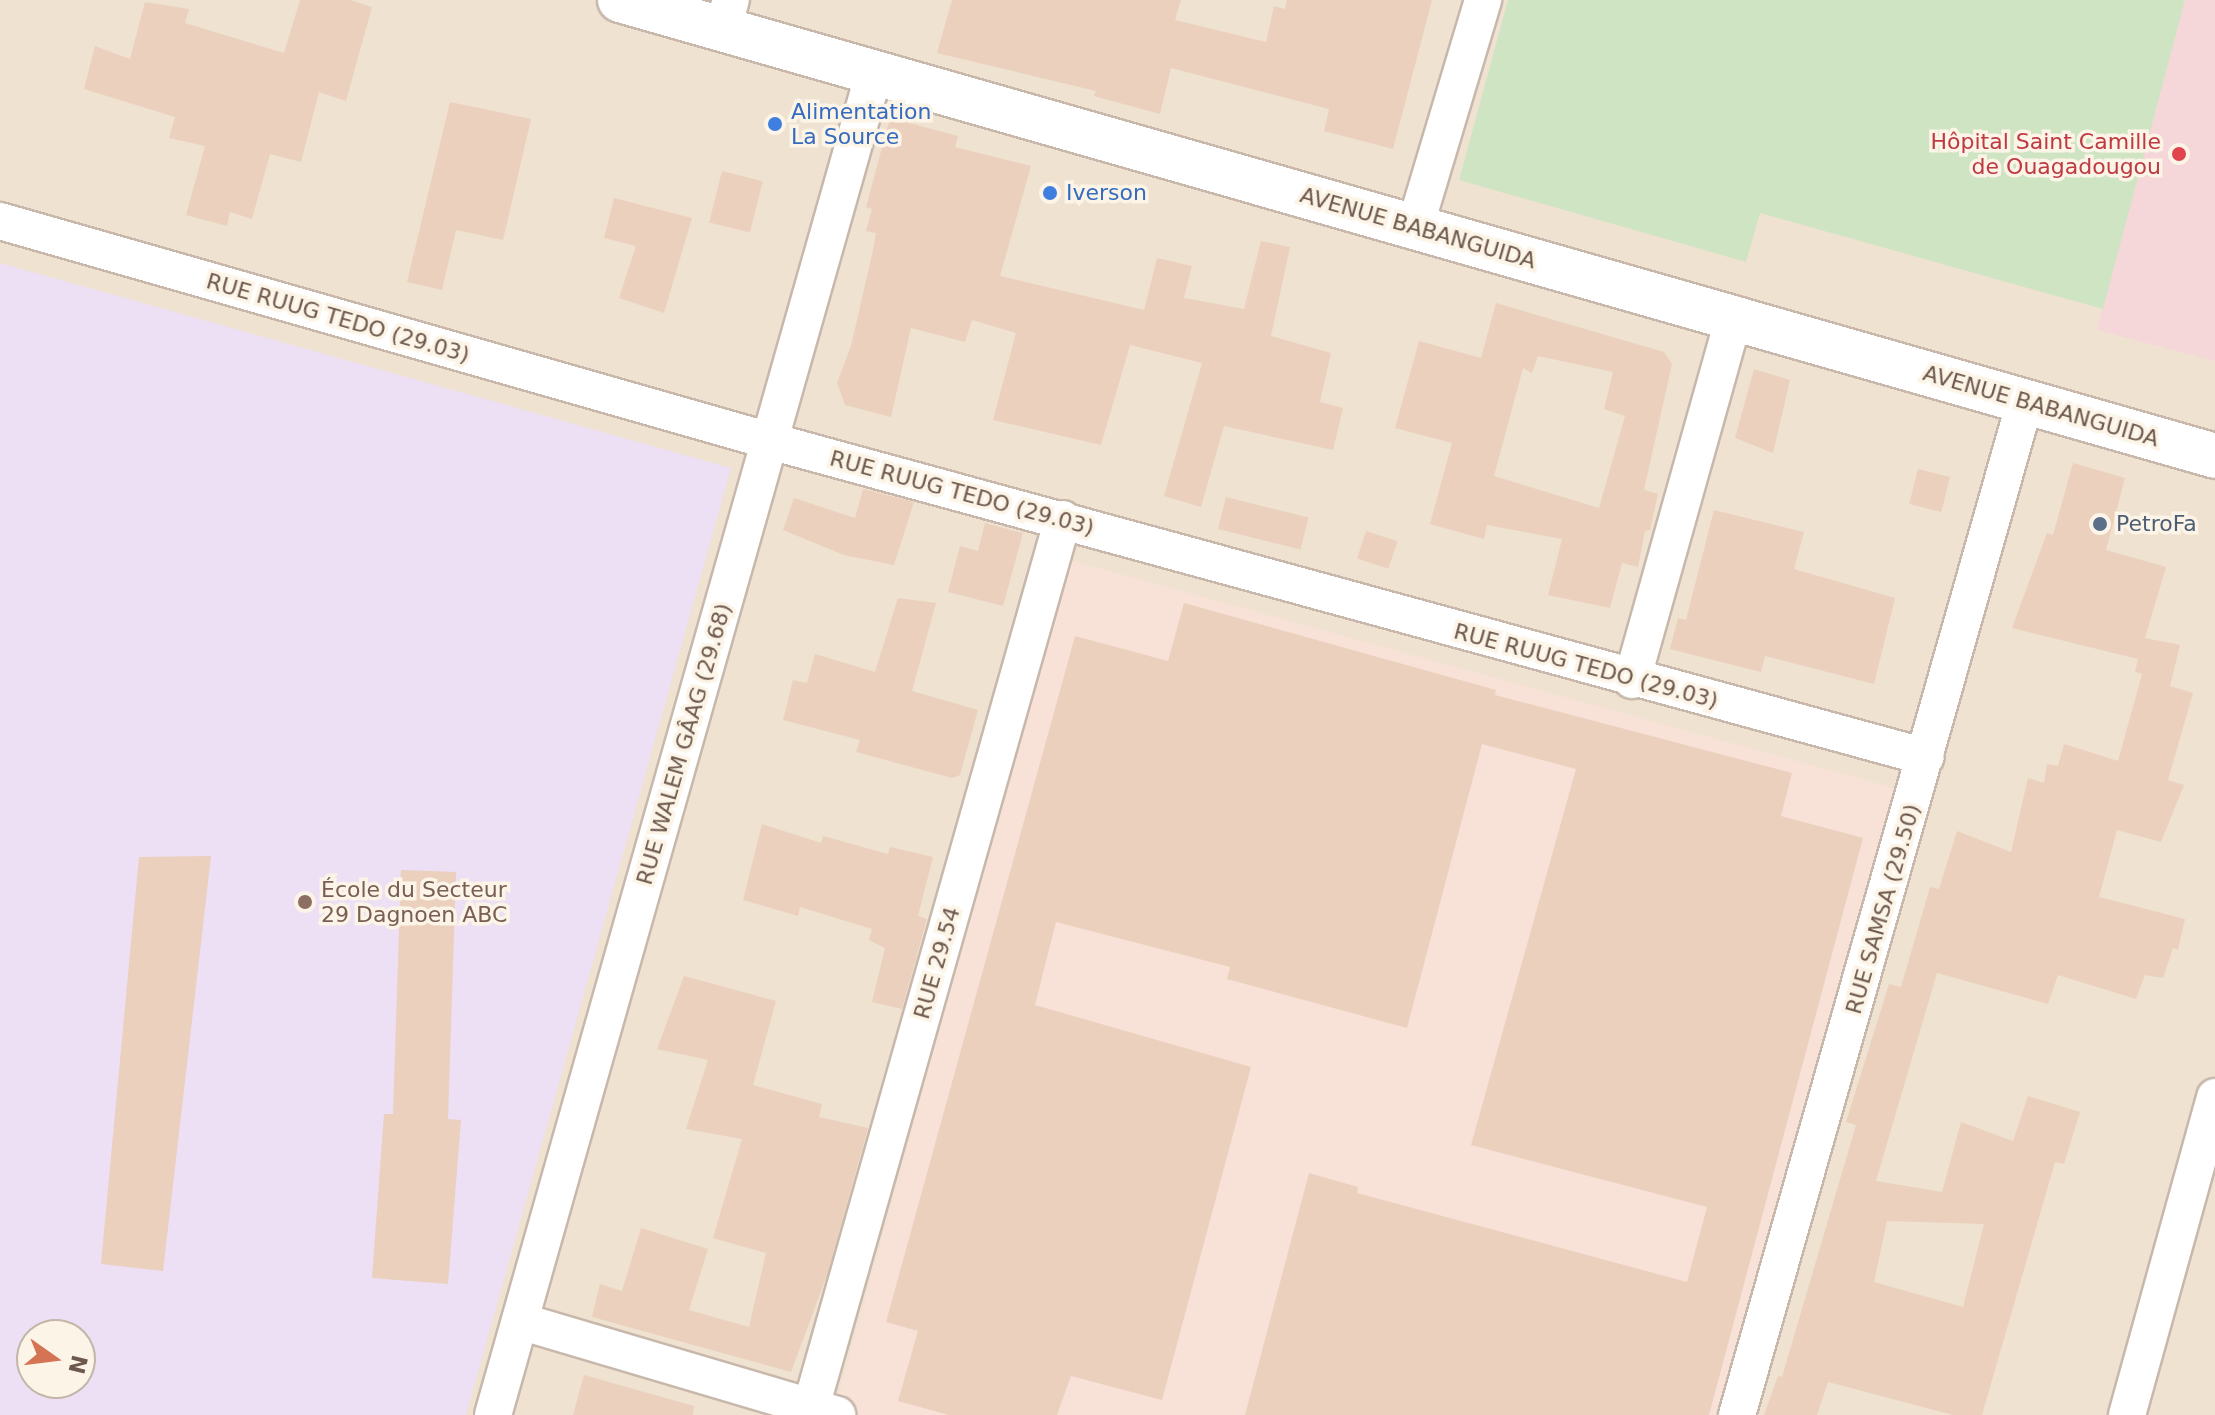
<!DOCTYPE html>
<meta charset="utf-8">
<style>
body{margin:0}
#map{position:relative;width:2215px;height:1415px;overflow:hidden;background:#f9f0e2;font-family:"DejaVu Sans",sans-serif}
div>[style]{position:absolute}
.residential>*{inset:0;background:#efe2d1}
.commercial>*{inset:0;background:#f8e1d7}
.education>*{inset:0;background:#eddff4}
.medical>*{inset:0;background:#f5d6d9}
.green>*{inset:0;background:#cfe4c3}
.building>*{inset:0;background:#ead0bd;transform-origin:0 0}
.roads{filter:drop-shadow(2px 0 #c7b8ab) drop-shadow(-2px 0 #c7b8ab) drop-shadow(0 2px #c7b8ab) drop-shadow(0 -2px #c7b8ab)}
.street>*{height:36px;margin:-18px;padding:0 18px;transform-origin:18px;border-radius:18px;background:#fff}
.secondary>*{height:44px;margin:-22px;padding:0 22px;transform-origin:22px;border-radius:22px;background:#fff}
.dots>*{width:22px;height:22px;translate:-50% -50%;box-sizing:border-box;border:4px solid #fcf4e7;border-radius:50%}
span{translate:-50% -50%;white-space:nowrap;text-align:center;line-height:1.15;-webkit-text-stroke:7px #fcf4e7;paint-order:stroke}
.shop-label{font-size:22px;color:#366cbe}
.left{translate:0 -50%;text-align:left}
.health-label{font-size:22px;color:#be3a42}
.right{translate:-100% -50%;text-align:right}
.street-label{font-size:22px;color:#6d584c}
.service-label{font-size:22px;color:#4e5e75}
.education-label{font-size:22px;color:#785e54}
.north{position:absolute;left:16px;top:1319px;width:80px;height:80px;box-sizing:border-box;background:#fcf4e7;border:2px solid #c3b6a9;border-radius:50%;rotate:104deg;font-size:22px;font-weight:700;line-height:32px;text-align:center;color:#6d584c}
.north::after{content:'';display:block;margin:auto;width:28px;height:36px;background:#d47455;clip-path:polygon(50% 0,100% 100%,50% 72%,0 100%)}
</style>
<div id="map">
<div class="residential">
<i style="clip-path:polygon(evenodd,0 0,2215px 0,2215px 1415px,0 1415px,0 0,32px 1335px,80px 1335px,80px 1383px,32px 1383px,32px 1335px)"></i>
</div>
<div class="commercial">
<i style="clip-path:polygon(1069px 560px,1898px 789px,1726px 1415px,833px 1415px)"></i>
</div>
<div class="education">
<i style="clip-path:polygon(evenodd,0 263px,731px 468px,466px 1415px,0 1415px,0 263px,32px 1335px,80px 1335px,80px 1383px,32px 1383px,32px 1335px)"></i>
</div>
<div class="medical">
<i style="clip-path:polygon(2185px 0,2215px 0,2215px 361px,2097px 330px)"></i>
</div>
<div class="green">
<i style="clip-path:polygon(1508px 0,2185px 0,2103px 309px,1760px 213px,1746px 262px,1459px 180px)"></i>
</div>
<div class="building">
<i style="clip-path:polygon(300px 0,350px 0,372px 7px,346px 101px,319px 92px,301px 162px,270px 154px,252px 219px,230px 212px,227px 226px,186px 215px,205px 146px,169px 138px,175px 117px,84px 89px,95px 46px,130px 59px,145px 2px,189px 9px,185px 23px,284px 53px)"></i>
<i style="clip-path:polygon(952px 0,1181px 0,1175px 20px,1266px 42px,1274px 6px,1285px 9px,1287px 0,1432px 0,1393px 149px,1324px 131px,1329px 109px,1171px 68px,1160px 114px,1094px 96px,1096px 91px,937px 53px)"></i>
<i style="clip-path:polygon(450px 102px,531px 119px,503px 240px,456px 230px,442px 290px,407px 282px)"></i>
<i style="clip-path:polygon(890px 118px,958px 136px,955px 147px,1031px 166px,1000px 276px,1144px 310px,1157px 258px,1192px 266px,1184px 298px,1244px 309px,1261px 241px,1290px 247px,1271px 336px,1331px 353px,1320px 402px,1343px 408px,1333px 450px,1224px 426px,1201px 507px,1164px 496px,1202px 363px,1130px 345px,1101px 445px,993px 420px,1016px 333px,972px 320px,965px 342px,911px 328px,891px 417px,845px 405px,837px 383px,851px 346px,873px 250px,876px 233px,866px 231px,872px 209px,866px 207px)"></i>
<i style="left:722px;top:171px;width:42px;height:53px;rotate:14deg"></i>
<i style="clip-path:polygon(614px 198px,692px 218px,664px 313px,619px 298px,636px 246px,604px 238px)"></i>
<i style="clip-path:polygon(evenodd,1496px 303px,1664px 352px,1672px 364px,1644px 490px,1658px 494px,1650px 530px,1645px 531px,1638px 567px,1622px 563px,1610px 608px,1548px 595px,1562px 539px,1487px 525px,1484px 539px,1430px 524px,1452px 443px,1395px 428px,1419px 341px,1481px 358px,1496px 303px,1538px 356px,1613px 372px,1604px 409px,1625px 416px,1599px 508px,1494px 476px,1523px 368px,1532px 373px,1538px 356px)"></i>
<i style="clip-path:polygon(1754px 369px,1790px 380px,1773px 453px,1735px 438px)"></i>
<i style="clip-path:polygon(evenodd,2073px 463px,2125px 478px,2106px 550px,2166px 567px,2145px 638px,2180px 645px,2170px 686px,2193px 693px,2168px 780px,2184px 785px,2161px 842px,2117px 830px,2099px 897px,2185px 919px,2178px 950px,2173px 948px,2163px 978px,2145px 975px,2136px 999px,2058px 975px,2048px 1004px,1937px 973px,1876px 1181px,1942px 1192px,1961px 1122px,2013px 1141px,2028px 1096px,2080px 1112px,2064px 1164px,2055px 1162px,1982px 1415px,1953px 1415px,1828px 1382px,1817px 1415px,1764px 1415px,1778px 1376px,1782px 1377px,1856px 1125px,1846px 1122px,1889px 984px,1901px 987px,1930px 887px,1939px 889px,1957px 831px,2011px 852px,2028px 778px,2044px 783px,2047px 764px,2058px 766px,2064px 744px,2118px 761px,2142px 674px,2135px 672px,2138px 659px,2012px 628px,2047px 533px,2053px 535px,2073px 463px,1887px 1221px,1984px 1224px,1963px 1307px,1874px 1282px,1887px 1221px)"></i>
<i style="left:1918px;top:469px;width:33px;height:36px;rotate:14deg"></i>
<i style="clip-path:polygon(863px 489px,914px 502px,894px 565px,844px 555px,783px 530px,794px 498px,855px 518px)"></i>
<i style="left:1226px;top:497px;width:85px;height:33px;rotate:14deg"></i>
<i style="clip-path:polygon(1714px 510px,1804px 532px,1794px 569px,1895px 598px,1874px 684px,1765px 656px,1761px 672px,1670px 649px,1678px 618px,1686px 620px)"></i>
<i style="clip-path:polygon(985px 523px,1023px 533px,1003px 606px,948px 592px,960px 546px,978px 551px)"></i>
<i style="left:1366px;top:531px;width:33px;height:29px;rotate:18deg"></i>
<i style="clip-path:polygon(898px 598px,936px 603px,912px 691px,978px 710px,960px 775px,952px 778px,856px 752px,860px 740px,783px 720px,793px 680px,807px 683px,815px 654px,875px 672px)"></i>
<i style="clip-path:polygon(1184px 603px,1496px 690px,1495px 695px,1792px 773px,1781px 816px,1863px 838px,1709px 1415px,1245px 1415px,1309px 1173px,1358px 1187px,1357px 1193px,1687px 1282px,1707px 1207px,1471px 1145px,1576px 769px,1482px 744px,1407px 1028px,1227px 979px,1230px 967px,1056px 922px,1035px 1005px,1251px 1067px,1162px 1400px,1071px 1376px,1057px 1415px,949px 1415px,898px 1401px,918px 1331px,886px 1322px,1075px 636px,1168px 661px)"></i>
<i style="clip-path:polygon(762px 824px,821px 843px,823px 836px,888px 854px,890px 847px,933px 857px,918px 916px,927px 919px,902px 1009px,872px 1002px,885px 948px,869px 940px,872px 929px,800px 907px,798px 916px,743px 900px)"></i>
<i style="clip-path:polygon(211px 856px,163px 1271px,101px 1264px,139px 857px)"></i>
<i style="clip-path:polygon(401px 870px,456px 872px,448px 1119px,461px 1120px,448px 1284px,372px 1278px,384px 1114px,393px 1114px)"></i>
<i style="clip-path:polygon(684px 976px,776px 1001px,753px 1085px,822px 1104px,819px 1117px,868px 1128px,828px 1272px,791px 1372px,592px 1317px,600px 1284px,622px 1291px,641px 1228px,708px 1249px,689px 1310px,749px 1327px,766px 1253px,713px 1238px,742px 1139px,686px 1129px,708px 1060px,657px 1049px)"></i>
<i style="clip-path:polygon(584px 1375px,694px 1406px,693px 1415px,573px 1415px)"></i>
</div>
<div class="roads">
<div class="street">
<i style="left:723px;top:29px;width:30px;rotate:-75deg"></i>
<i style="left:0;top:221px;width:801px;rotate:15.95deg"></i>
<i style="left:770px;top:441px;width:1198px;rotate:15.29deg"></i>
<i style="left:1415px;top:227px;width:237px;rotate:-73.3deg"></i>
<i style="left:1632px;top:680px;width:377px;rotate:-74.3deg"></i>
<i style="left:520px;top:1321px;width:331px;rotate:16.5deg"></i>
<i style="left:811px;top:1407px;width:923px;rotate:-74.16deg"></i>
<i style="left:493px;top:1415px;width:1395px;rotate:-74.15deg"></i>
<i style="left:1737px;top:1415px;width:1053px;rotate:-74.13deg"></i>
<i style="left:2127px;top:1415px;width:330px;rotate:-74.5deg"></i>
</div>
<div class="secondary">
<i style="left:620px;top:0;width:1659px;rotate:15.95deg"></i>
</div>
</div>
<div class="dots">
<i style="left:775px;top:124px;background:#3f7fe0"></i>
<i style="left:2179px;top:154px;background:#e0444e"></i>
<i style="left:1050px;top:193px;background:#3f7fe0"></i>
<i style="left:2100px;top:524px;background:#5c6f8a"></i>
<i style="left:305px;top:902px;background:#8d6e63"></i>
</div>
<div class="shop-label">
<span class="left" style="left:791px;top:124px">Alimentation<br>La Source</span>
<span class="left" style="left:1066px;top:193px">Iverson</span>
</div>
<div class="health-label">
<span class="right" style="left:2161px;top:154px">Hôpital Saint Camille<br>de Ouagadougou</span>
</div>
<div class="street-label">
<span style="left:1418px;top:228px;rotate:16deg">AVENUE BABANGUIDA</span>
<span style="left:338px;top:318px;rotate:16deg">RUE RUUG TEDO (29.03)</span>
<span style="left:2041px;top:406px;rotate:16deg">AVENUE BABANGUIDA</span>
<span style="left:962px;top:493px;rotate:15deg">RUE RUUG TEDO (29.03)</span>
<span style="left:1586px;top:666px;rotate:15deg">RUE RUUG TEDO (29.03)</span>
<span style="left:684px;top:744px;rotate:-74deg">RUE WALEM GÂAG (29.68)</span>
<span style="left:1883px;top:909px;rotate:-74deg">RUE SAMSA (29.50)</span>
<span style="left:937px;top:963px;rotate:-74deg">RUE 29.54</span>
</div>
<div class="service-label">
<span class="left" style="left:2116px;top:524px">PetroFa</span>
</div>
<div class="education-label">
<span class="left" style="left:321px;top:902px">École du Secteur<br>29 Dagnoen ABC</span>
</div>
<div class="north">N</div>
</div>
